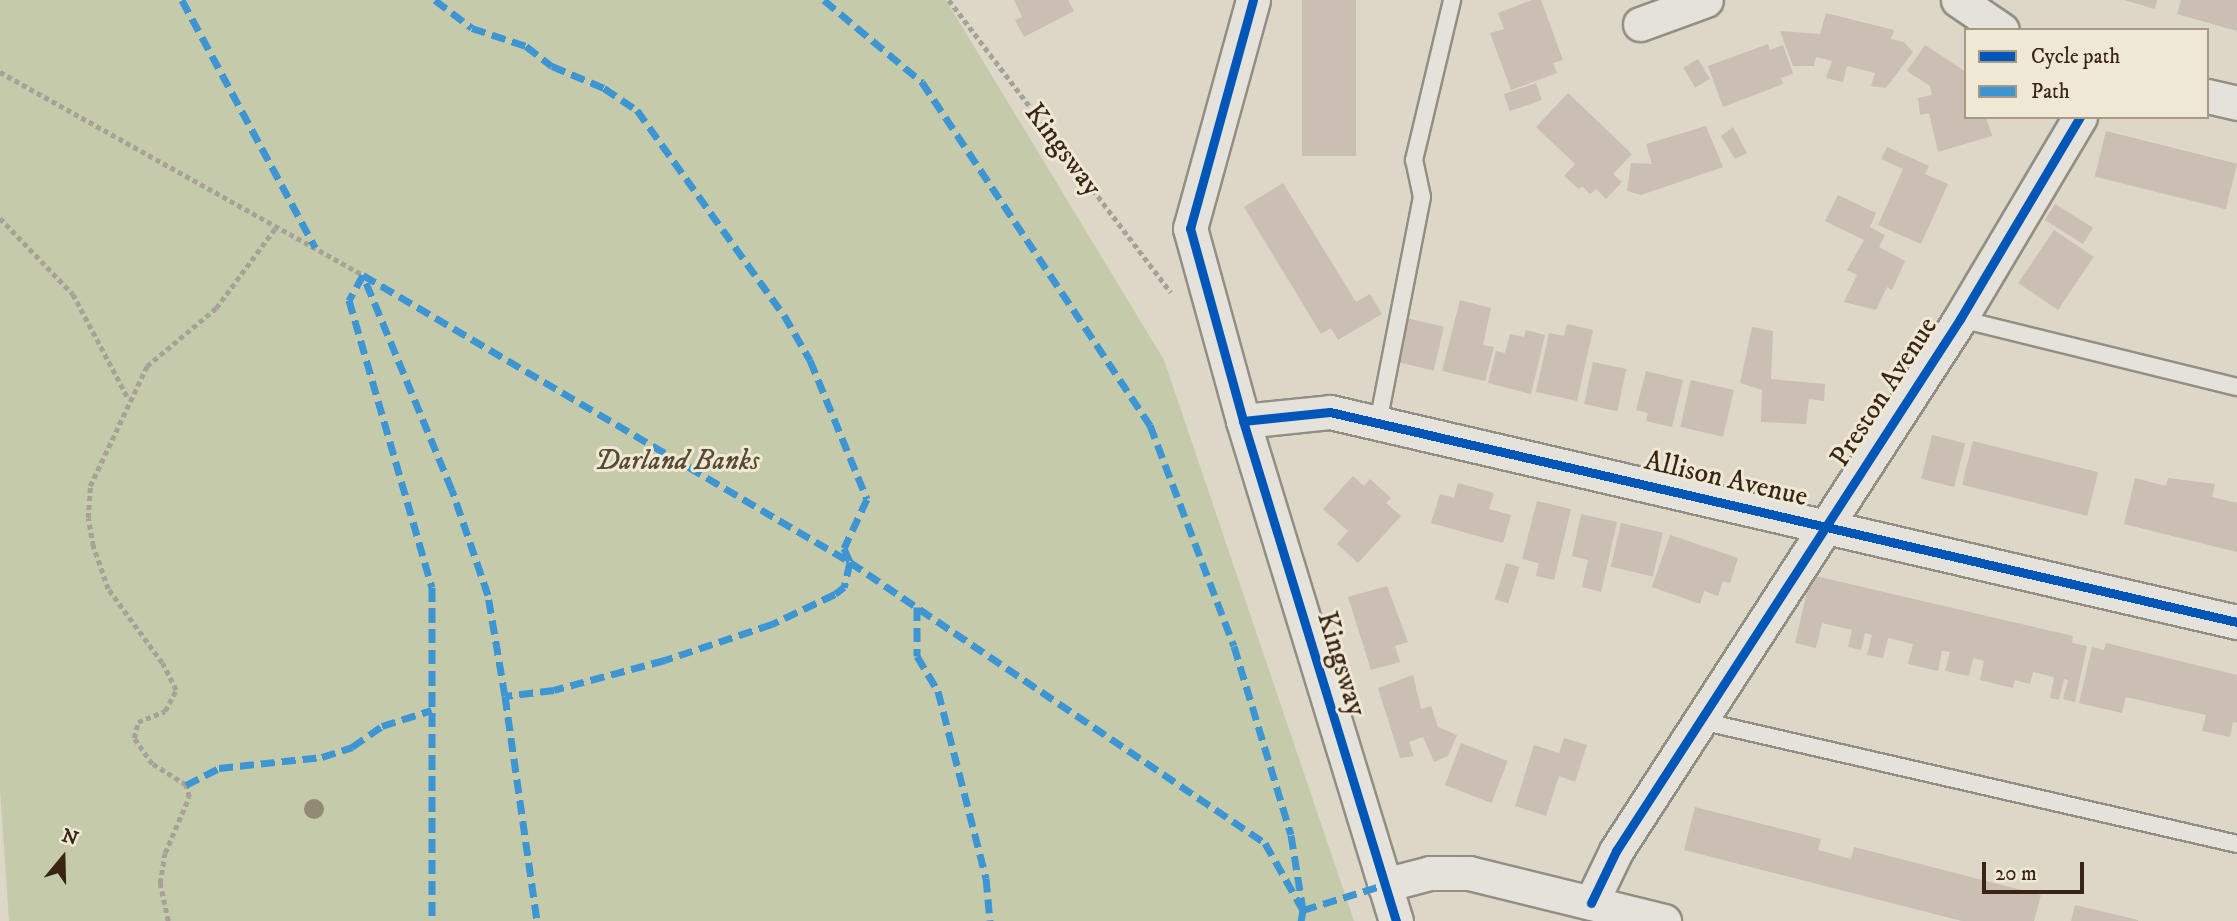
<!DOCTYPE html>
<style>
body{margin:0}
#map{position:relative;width:2237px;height:921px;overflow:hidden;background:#dcd7c7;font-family:"IM FELL DW Pica",serif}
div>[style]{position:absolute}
.green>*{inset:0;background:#c5cbaa}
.building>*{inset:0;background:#cbbeb3;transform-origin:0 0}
.path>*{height:4.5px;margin-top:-2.25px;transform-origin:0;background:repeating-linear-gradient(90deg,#a6a199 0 5px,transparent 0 8.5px)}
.roads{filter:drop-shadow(2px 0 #938e83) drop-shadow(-2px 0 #938e83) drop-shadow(0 2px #938e83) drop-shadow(0 -2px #938e83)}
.lane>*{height:16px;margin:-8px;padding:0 8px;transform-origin:8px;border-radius:8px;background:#e4e2da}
.street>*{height:33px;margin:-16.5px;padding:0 16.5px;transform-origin:16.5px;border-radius:16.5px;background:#e4e2da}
.quiet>*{height:7px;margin-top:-3.5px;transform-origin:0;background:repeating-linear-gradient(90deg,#3e95d3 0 14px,transparent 0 21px)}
.cycleway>*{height:9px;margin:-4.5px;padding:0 4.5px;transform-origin:4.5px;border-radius:4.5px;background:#0057b8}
.trees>*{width:20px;height:20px;margin:-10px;border-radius:50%;background:#938a76}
span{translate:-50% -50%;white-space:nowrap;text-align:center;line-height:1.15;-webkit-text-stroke:6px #eee8d5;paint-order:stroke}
.street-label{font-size:28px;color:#3a2413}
.park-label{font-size:28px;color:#584b33;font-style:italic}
.legend{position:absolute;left:1964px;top:28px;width:245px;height:91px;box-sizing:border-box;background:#eee8d5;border:2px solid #a69a87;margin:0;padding:9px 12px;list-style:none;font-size:21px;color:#3a2413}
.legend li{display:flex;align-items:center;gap:14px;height:35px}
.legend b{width:35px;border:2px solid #a69a87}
.north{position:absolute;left:28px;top:823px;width:70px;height:70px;-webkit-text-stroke:5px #eee8d5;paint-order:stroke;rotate:19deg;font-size:19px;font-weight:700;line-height:28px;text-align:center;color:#3a2413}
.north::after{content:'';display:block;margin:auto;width:24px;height:32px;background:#3a2413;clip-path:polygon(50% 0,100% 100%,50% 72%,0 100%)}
.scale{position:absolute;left:1982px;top:862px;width:102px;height:32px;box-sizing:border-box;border:4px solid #3a2413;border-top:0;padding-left:9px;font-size:21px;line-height:24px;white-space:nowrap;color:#3a2413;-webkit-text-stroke:5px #eee8d5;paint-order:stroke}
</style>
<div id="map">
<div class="green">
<i style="clip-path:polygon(0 0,946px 0,1164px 360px,1354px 921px,9px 921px,0 788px)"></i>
</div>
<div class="building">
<i style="clip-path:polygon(1014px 0,1068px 0,1074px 11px,1024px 37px,1015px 20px,1022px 17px)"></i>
<i style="left:1302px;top:0;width:54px;height:156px"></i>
<i style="clip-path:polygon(1532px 0,1541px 0,1563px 60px,1553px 63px,1557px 73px,1511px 90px,1490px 33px,1504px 29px,1498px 13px)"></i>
<i style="clip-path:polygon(2124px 0,2157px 0,2155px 9px)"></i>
<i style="clip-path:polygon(2181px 0,2237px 0,2237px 31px,2177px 14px)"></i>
<i style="clip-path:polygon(1826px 13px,1894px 30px,1891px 39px,1904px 42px,1913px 52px,1886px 88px,1871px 86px,1875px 73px,1847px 66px,1843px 82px,1826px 78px,1832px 61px,1816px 57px,1814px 66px,1793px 66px,1780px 31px,1820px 34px)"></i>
<i style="clip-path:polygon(1768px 44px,1770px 50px,1783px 45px,1793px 74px,1781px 78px,1783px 84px,1723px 107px,1708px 66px)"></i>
<i style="clip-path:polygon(1925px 45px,1966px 72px,1966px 117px,1986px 117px,1992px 136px,1938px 152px,1929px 113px,1920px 115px,1918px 98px,1932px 95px,1930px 86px,1907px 71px)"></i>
<i style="left:1698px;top:59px;width:23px;height:17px;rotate:59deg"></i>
<i style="left:1536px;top:83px;width:18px;height:34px;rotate:71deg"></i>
<i style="clip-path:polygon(1568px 93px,1632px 154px,1613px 174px,1622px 182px,1606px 199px,1596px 189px,1590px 194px,1582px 186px,1579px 189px,1564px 176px,1575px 164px,1536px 127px)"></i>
<i style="clip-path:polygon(1706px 126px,1723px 167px,1641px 195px,1627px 191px,1631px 163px,1652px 164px,1646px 144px)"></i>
<i style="clip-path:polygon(1733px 127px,1747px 153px,1735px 159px,1721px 136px)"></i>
<i style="left:2106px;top:131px;width:135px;height:47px;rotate:14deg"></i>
<i style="clip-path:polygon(1887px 147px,1929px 166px,1925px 174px,1948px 184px,1921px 244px,1878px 225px,1903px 169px,1881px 159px)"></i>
<i style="clip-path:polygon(1283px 183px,1356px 302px,1370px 294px,1382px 314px,1338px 340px,1331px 328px,1321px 334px,1244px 207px)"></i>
<i style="clip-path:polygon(1838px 195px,1876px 213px,1870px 227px,1885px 235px,1879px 247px,1905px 261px,1892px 290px,1887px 287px,1876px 310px,1844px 302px,1857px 275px,1847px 270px,1864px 240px,1825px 221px)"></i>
<i style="left:2055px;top:204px;width:45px;height:19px;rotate:32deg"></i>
<i style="left:2054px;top:230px;width:48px;height:64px;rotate:34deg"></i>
<i style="clip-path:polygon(1460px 300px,1491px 308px,1483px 345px,1494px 347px,1485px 381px,1442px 371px)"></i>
<i style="left:1402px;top:317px;width:43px;height:45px;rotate:13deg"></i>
<i style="clip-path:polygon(1567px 324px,1593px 330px,1577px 401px,1536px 392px,1549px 333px,1564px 336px)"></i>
<i style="clip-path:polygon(1752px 327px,1773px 331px,1771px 379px,1825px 384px,1824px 401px,1809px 399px,1806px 424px,1761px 422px,1762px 390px,1740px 383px)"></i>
<i style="clip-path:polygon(1526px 330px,1545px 335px,1531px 394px,1488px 383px,1496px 351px,1505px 353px,1510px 334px,1524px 337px)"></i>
<i style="left:1593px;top:362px;width:34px;height:43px;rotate:12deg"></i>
<i style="clip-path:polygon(1646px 371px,1683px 380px,1672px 427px,1646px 421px,1648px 413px,1636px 410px)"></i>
<i style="left:1691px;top:380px;width:44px;height:48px;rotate:13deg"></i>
<i style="left:1932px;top:435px;width:34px;height:45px;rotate:14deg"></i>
<i style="left:1973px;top:441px;width:129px;height:45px;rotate:14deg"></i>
<i style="clip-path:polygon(1353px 476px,1364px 486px,1370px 479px,1391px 498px,1386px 503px,1401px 516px,1358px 563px,1337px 544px,1348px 531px,1323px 509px)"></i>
<i style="clip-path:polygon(2135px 478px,2166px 486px,2168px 478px,2215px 484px,2212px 497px,2237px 503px,2237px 552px,2124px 524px)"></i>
<i style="clip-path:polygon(1458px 483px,1494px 493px,1489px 509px,1511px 515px,1503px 543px,1431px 523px,1440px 494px,1454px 498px)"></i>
<i style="clip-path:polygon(1537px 501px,1571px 509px,1554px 580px,1536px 576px,1539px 563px,1522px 559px)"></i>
<i style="clip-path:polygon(1581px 514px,1617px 522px,1601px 592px,1582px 587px,1588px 560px,1572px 556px)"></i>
<i style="left:1621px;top:523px;width:43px;height:45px;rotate:13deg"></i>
<i style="clip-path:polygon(1670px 535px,1738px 558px,1730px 583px,1723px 581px,1718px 596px,1704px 591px,1700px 604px,1652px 587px)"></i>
<i style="left:1506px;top:563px;width:14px;height:38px;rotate:17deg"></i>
<i style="clip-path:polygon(1811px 575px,2073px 636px,2072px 643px,2087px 646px,2075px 702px,2063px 699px,2068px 680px,2064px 679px,2059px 700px,2050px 698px,2054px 677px,2033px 672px,2030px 684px,2015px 680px,2013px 688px,1980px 680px,1984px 661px,1973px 658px,1969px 676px,1945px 671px,1950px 652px,1942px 651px,1938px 671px,1908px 664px,1913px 644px,1888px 638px,1883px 658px,1867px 655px,1872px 635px,1865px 633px,1861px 650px,1848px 647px,1852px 630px,1822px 623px,1816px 648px,1795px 643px)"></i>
<i style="clip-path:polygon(1387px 586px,1408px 642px,1395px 646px,1400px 662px,1371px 670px,1348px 597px)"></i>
<i style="clip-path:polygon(2106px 643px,2237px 675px,2237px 723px,2233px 722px,2230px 737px,2202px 731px,2206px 715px,2157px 704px,2126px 697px,2122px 713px,2079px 703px,2092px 647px,2104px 650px)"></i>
<i style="clip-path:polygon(1413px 675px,1421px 709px,1431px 706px,1438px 727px,1457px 735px,1448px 756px,1434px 762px,1423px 737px,1409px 742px,1414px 756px,1400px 758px,1378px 688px)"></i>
<i style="clip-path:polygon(1564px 738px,1587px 745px,1575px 782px,1559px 776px,1546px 816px,1515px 806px,1534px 745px,1559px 753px)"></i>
<i style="left:1461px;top:743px;width:50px;height:45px;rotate:21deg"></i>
<i style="clip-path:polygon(1695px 807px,1821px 839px,1818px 850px,1833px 854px,1851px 859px,1854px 847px,2041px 895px,2034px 921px,1962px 921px,1684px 850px)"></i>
<i style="clip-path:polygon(2075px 905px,2138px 920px,2138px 921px,2071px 921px)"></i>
</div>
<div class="path">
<i style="left:949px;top:0;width:367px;rotate:52.8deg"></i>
<i style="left:0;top:72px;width:416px;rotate:29.2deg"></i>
<i style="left:0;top:218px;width:105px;rotate:46.2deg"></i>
<i style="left:73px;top:294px;width:118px;rotate:62.1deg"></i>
<i style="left:168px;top:921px;width:39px;rotate:-102deg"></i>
<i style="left:160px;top:883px;width:30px;rotate:-81deg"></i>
<i style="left:165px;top:853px;width:61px;rotate:-66.8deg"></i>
<i style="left:189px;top:797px;width:12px;rotate:-104deg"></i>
<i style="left:186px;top:785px;width:40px;rotate:-148deg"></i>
<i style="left:152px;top:764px;width:32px;rotate:-125deg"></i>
<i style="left:134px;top:738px;width:16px;rotate:-76deg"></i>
<i style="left:138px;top:722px;width:29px;rotate:-22deg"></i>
<i style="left:165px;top:711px;width:24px;rotate:-62deg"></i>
<i style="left:176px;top:690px;width:30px;rotate:-117deg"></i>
<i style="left:162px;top:663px;width:92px;rotate:-126.1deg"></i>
<i style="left:108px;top:589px;width:46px;rotate:-109.2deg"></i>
<i style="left:93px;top:546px;width:28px;rotate:-100deg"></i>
<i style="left:88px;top:518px;width:32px;rotate:-86deg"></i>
<i style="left:90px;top:486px;width:133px;rotate:-64.6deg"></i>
<i style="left:147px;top:366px;width:90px;rotate:-40deg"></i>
<i style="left:216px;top:308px;width:102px;rotate:-53.4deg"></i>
</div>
<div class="roads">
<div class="lane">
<i style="left:1960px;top:319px;width:285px;rotate:13.8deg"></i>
<i style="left:1378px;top:423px;width:230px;rotate:-79deg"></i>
<i style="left:1422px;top:197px;width:38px;rotate:-102deg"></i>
<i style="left:1414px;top:160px;width:164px;rotate:-76.6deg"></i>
<i style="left:1701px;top:721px;width:550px;rotate:12.92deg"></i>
</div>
<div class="street">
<i style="left:1253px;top:0;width:237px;rotate:105.4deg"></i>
<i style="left:1190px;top:228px;width:200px;rotate:74.6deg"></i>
<i style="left:1243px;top:421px;width:523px;rotate:72.99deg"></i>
<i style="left:1958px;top:0;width:53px;rotate:34.3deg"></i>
<i style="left:1640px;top:24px;width:70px;rotate:-20deg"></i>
<i style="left:2207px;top:96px;width:31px;rotate:13deg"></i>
<i style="left:1243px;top:421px;width:87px;rotate:-5.9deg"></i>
<i style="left:1330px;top:412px;width:931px;rotate:13.04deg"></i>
<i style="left:1384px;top:885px;width:48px;rotate:-14.6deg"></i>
<i style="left:1430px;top:873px;width:39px"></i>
<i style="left:1469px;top:873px;width:201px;rotate:13.8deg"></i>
<i style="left:1591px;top:903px;width:58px;rotate:-64.3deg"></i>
<i style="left:1616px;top:851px;width:634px;rotate:-57.11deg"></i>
<i style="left:1960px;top:319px;width:235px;rotate:-59.3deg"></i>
</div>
</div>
<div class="quiet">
<i style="left:182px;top:0;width:281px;rotate:61.7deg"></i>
<i style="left:435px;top:0;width:46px;rotate:37.1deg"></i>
<i style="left:472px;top:28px;width:57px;rotate:18.4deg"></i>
<i style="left:526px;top:46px;width:33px;rotate:38deg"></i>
<i style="left:552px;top:66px;width:56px;rotate:22.9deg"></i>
<i style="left:604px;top:88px;width:40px;rotate:34deg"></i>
<i style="left:637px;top:110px;width:252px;rotate:54.4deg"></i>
<i style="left:784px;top:315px;width:52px;rotate:60deg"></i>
<i style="left:810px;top:360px;width:150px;rotate:67.7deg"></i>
<i style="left:867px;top:499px;width:54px;rotate:115.1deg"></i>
<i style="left:844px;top:548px;width:15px;rotate:67deg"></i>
<i style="left:850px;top:562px;width:26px;rotate:103deg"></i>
<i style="left:844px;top:587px;width:11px;rotate:142deg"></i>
<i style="left:835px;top:594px;width:70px;rotate:154.5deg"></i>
<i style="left:772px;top:624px;width:113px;rotate:161.4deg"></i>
<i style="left:665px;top:660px;width:115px;rotate:164.9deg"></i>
<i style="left:554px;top:690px;width:49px;rotate:173deg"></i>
<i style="left:505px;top:696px;width:102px;rotate:-99.6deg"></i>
<i style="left:488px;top:595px;width:111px;rotate:-108.9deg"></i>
<i style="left:452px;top:490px;width:233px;rotate:-112.5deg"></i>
<i style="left:363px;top:275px;width:565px;rotate:30.51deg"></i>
<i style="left:850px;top:562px;width:501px;rotate:34.1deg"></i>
<i style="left:1265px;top:843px;width:77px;rotate:60.4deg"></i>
<i style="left:1303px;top:910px;width:85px;rotate:-17.2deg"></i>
<i style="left:824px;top:0;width:128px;rotate:39.9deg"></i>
<i style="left:922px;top:82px;width:412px;rotate:56.4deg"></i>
<i style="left:1150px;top:425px;width:236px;rotate:69.2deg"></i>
<i style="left:1234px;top:646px;width:197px;rotate:73.2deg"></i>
<i style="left:1291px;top:835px;width:76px;rotate:80.9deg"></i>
<i style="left:1303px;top:910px;width:11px;rotate:100deg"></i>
<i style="left:363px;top:275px;width:29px;rotate:119deg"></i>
<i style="left:349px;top:300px;width:299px;rotate:73.9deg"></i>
<i style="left:432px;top:587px;width:334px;rotate:90deg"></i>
<i style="left:917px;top:607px;width:49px;rotate:90deg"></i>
<i style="left:917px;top:656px;width:41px;rotate:59deg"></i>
<i style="left:938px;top:691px;width:193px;rotate:75.6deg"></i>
<i style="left:986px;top:878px;width:43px;rotate:84.7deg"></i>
<i style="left:505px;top:696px;width:227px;rotate:81.9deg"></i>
<i style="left:186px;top:785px;width:37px;rotate:-27deg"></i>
<i style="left:219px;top:768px;width:104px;rotate:-6.1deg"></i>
<i style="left:322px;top:757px;width:32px;rotate:-18deg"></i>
<i style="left:352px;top:747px;width:37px;rotate:-35deg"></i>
<i style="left:382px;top:726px;width:52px;rotate:-17.7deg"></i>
</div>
<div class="cycleway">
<i style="left:1253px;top:0;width:237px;rotate:105.4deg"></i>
<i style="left:1190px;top:228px;width:200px;rotate:74.6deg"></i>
<i style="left:1243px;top:421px;width:523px;rotate:72.99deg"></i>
<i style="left:1243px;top:421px;width:87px;rotate:-5.9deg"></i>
<i style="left:1330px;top:412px;width:931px;rotate:13.04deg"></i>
<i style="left:1591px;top:903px;width:58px;rotate:-64.3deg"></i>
<i style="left:1616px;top:851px;width:634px;rotate:-57.11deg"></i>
<i style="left:1960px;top:319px;width:235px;rotate:-59.3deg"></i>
</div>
<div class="trees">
<i style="left:314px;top:809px"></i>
</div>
<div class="street-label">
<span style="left:1063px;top:150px;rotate:53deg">Kingsway</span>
<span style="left:1884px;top:392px;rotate:-57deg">Preston Avenue</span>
<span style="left:1726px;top:479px;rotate:13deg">Allison Avenue</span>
<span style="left:1341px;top:664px;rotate:73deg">Kingsway</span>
</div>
<div class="park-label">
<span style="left:677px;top:461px">Darland Banks</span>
</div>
<ul class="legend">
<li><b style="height:9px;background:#0057b8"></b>Cycle path</li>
<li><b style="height:9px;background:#3e95d3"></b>Path</li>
</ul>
<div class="north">N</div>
<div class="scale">20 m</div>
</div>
